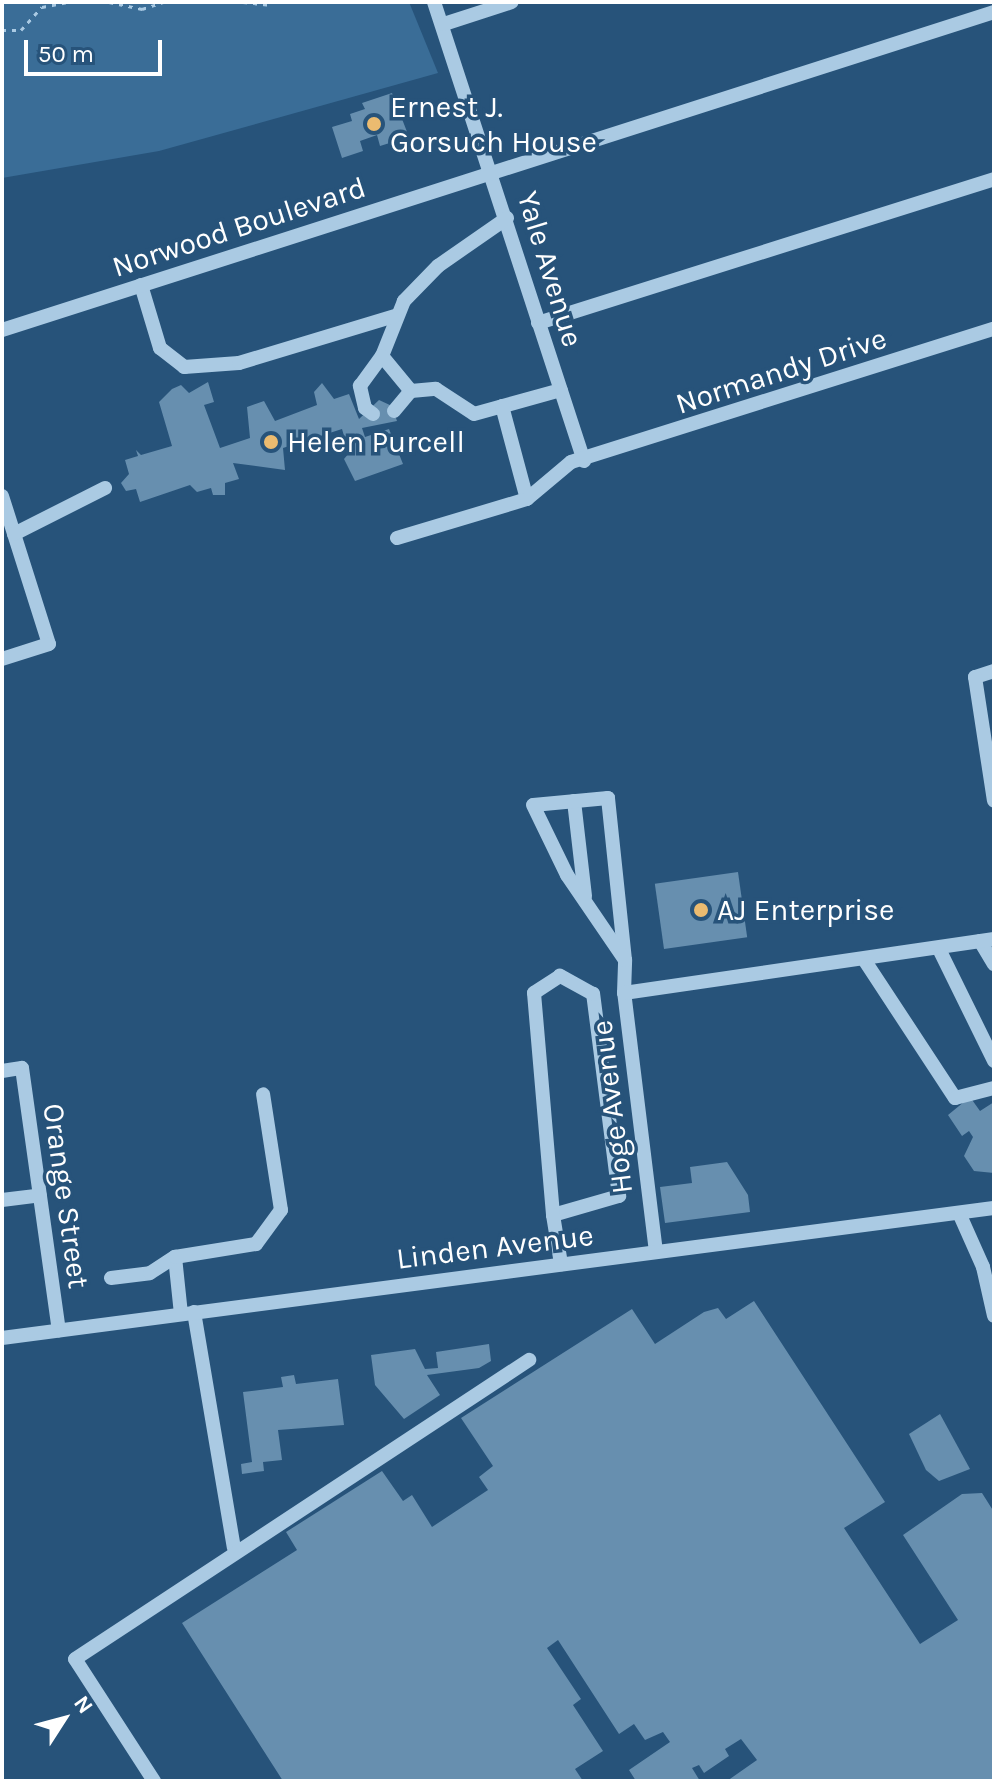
<!DOCTYPE html>
<style>
body{margin:0}
#map{position:relative;width:996px;height:1783px;overflow:hidden;background:#27537a;font-family:Karla,sans-serif}
div>[style]{position:absolute}
.green>*{inset:0;background:#3a6d97}
.building>*{inset:0;background:#678faf;transform-origin:0 0}
.path>*{height:3px;margin-top:-1.5px;transform-origin:0;background:repeating-linear-gradient(90deg,#aacae3 0 4px,transparent 0 10px)}
.minor>*{height:14px;margin:-7px;padding:0 7px;transform-origin:7px;border-radius:7px;background:#aacae3}
.dots>*{width:22px;height:22px;translate:-50% -50%;box-sizing:border-box;border:4px solid #27537a;border-radius:50%}
span{translate:-50% -50%;white-space:nowrap;text-align:center;line-height:1.15;-webkit-text-stroke:7px #27537a;paint-order:stroke}
.poi-label{font-size:30px;color:#fff}
.left{translate:0 -50%;text-align:left}
.street-label{font-size:30px;color:#fff}
.frame{position:absolute;inset:0;border:4px solid #fff;pointer-events:none}
.north{position:absolute;left:24px;top:1679px;width:80px;height:80px;-webkit-text-stroke:6px #27537a;paint-order:stroke;rotate:54deg;font-size:22px;font-weight:700;line-height:32px;text-align:center;color:#fff}
.north::after{content:'';display:block;margin:auto;width:28px;height:36px;background:#fff;clip-path:polygon(50% 0,100% 100%,50% 72%,0 100%)}
.scale{position:absolute;left:24px;top:40px;width:138px;height:36px;box-sizing:border-box;border:4px solid #fff;border-top:0;padding-left:10px;font-size:24px;line-height:28px;white-space:nowrap;color:#fff;-webkit-text-stroke:6px #27537a;paint-order:stroke}
</style>
<div id="map">
<div class="green">
<i style="clip-path:polygon(2px 2px,409px 2px,438px 73px,159px 151px,2px 178px)"></i>
</div>
<div class="building">
<i style="clip-path:polygon(392px 93px,409px 137px,380px 146px,377px 135px,360px 141px,363px 151px,342px 158px,332px 127px,352px 121px,350px 114px,365px 109px,362px 103px)"></i>
<i style="clip-path:polygon(208px 382px,214px 402px,204px 405px,220px 448px,250px 438px,247px 407px,264px 401px,275px 421px,317px 405px,314px 392px,322px 383px,334px 399px,349px 394px,359px 419px,379px 400px,392px 406px,397px 421px,362px 428px,365px 437px,389px 429px,403px 464px,355px 481px,344px 459px,349px 453px,342px 429px,283px 448px,285px 470px,233px 463px,239px 479px,225px 483px,225px 495px,213px 495px,211px 488px,197px 492px,190px 485px,140px 502px,136px 489px,126px 491px,121px 483px,129px 474px,125px 460px,138px 456px,136px 450px,141px 455px,172px 446px,159px 402px,172px 389px,181px 385px,189px 393px)"></i>
<i style="left:738px;top:872px;width:66px;height:84px;rotate:82deg"></i>
<i style="clip-path:polygon(970px 1097px,980px 1111px,994px 1102px,994px 1173px,974px 1171px,964px 1156px,973px 1137px,969px 1131px,962px 1136px,948px 1115px)"></i>
<i style="clip-path:polygon(727px 1162px,748px 1195px,750px 1212px,665px 1223px,660px 1187px,692px 1183px,690px 1167px)"></i>
<i style="clip-path:polygon(754px 1301px,885px 1502px,844px 1528px,920px 1644px,958px 1620px,903px 1535px,962px 1494px,982px 1493px,994px 1512px,994px 1781px,727px 1781px,757px 1760px,741px 1739px,725px 1749px,729px 1756px,704px 1773px,699px 1765px,692px 1768px,700px 1781px,636px 1781px,629px 1770px,670px 1742px,663px 1732px,645px 1740px,634px 1724px,619px 1734px,558px 1640px,547px 1648px,581px 1699px,573px 1705px,603px 1751px,575px 1769px,583px 1781px,283px 1781px,182px 1623px,297px 1550px,286px 1532px,382px 1471px,403px 1501px,412px 1495px,432px 1527px,488px 1490px,479px 1477px,493px 1466px,461px 1418px,632px 1309px,655px 1344px,704px 1312px,718px 1308px,726px 1319px)"></i>
<i style="clip-path:polygon(489px 1344px,491px 1361px,479px 1368px,427px 1375px,440px 1395px,404px 1419px,375px 1385px,371px 1355px,415px 1349px,425px 1369px,438px 1368px,436px 1352px)"></i>
<i style="clip-path:polygon(294px 1375px,296px 1384px,338px 1379px,344px 1425px,278px 1430px,282px 1460px,263px 1462px,264px 1471px,242px 1474px,241px 1464px,252px 1462px,243px 1392px,283px 1387px,281px 1377px)"></i>
<i style="clip-path:polygon(940px 1414px,970px 1469px,939px 1481px,926px 1470px,909px 1434px)"></i>
</div>
<div class="path">
<i style="left:109px;top:2px;width:34px;rotate:12deg"></i>
<i style="left:142px;top:9px;width:23px;rotate:-18deg"></i>
<i style="left:243px;top:2px;width:29px;rotate:6deg"></i>
<i style="left:2px;top:30px;width:19px"></i>
<i style="left:21px;top:30px;width:31px;rotate:-48deg"></i>
<i style="left:42px;top:7px;width:25px;rotate:-11deg"></i>
</div>
<div class="minor">
<i style="left:434px;top:2px;width:483px;rotate:71.9deg"></i>
<i style="left:444px;top:24px;width:71px;rotate:-17.9deg"></i>
<i style="left:507px;top:218px;width:84px;rotate:145.2deg"></i>
<i style="left:438px;top:266px;width:49px;rotate:134.2deg"></i>
<i style="left:404px;top:301px;width:59px;rotate:111.8deg"></i>
<i style="left:382px;top:356px;width:45px;rotate:50.4deg"></i>
<i style="left:411px;top:391px;width:25px;rotate:-5deg"></i>
<i style="left:436px;top:389px;width:45px;rotate:33.3deg"></i>
<i style="left:474px;top:414px;width:90px;rotate:-15.4deg"></i>
<i style="left:141px;top:285px;width:66px;rotate:73.2deg"></i>
<i style="left:160px;top:348px;width:31px;rotate:38deg"></i>
<i style="left:184px;top:367px;width:55px;rotate:-4.2deg"></i>
<i style="left:239px;top:363px;width:163px;rotate:-16.8deg"></i>
<i style="left:538px;top:323px;width:478px;rotate:-17.5deg"></i>
<i style="left:2px;top:330px;width:1042px;rotate:-17.77deg"></i>
<i style="left:502px;top:406px;width:96px;rotate:75deg"></i>
<i style="left:394px;top:411px;width:26px;rotate:-50deg"></i>
<i style="left:373px;top:414px;width:10px;rotate:-143deg"></i>
<i style="left:365px;top:408px;width:23px;rotate:-103deg"></i>
<i style="left:360px;top:386px;width:37px;rotate:-54deg"></i>
<i style="left:2px;top:496px;width:155px;rotate:72.4deg"></i>
<i style="left:49px;top:644px;width:49px;rotate:162.3deg"></i>
<i style="left:14px;top:534px;width:102px;rotate:-26.8deg"></i>
<i style="left:397px;top:538px;width:136px;rotate:-16.7deg"></i>
<i style="left:527px;top:499px;width:57px;rotate:-40.1deg"></i>
<i style="left:571px;top:462px;width:443px;rotate:-17.5deg"></i>
<i style="left:994px;top:671px;width:20px;rotate:162deg"></i>
<i style="left:975px;top:677px;width:125px;rotate:81.3deg"></i>
<i style="left:574px;top:801px;width:96px;rotate:83.4deg"></i>
<i style="left:980px;top:941px;width:27px;rotate:59deg"></i>
<i style="left:939px;top:949px;width:125px;rotate:63.8deg"></i>
<i style="left:865px;top:961px;width:164px;rotate:56.7deg"></i>
<i style="left:955px;top:1098px;width:40px;rotate:-14.4deg"></i>
<i style="left:624px;top:993px;width:33px;rotate:-88deg"></i>
<i style="left:625px;top:960px;width:163px;rotate:-96deg"></i>
<i style="left:608px;top:798px;width:75px;rotate:174.7deg"></i>
<i style="left:533px;top:805px;width:78px;rotate:64.1deg"></i>
<i style="left:567px;top:875px;width:103px;rotate:55.7deg"></i>
<i style="left:2px;top:1071px;width:20px;rotate:-9deg"></i>
<i style="left:22px;top:1068px;width:265px;rotate:82deg"></i>
<i style="left:2px;top:1200px;width:38px;rotate:-7deg"></i>
<i style="left:959px;top:1213px;width:59px;rotate:66deg"></i>
<i style="left:983px;top:1267px;width:50px;rotate:77.3deg"></i>
<i style="left:553px;top:1215px;width:69px;rotate:-16.1deg"></i>
<i style="left:619px;top:1196px;width:204px;rotate:-97.3deg"></i>
<i style="left:593px;top:994px;width:38px;rotate:-151deg"></i>
<i style="left:560px;top:976px;width:31px;rotate:147deg"></i>
<i style="left:534px;top:993px;width:223px;rotate:85.1deg"></i>
<i style="left:553px;top:1215px;width:50px;rotate:80.7deg"></i>
<i style="left:656px;top:1252px;width:261px;rotate:-97deg"></i>
<i style="left:624px;top:993px;width:374px;rotate:-8.3deg"></i>
<i style="left:175px;top:1257px;width:57px;rotate:84deg"></i>
<i style="left:111px;top:1278px;width:39px;rotate:-7deg"></i>
<i style="left:150px;top:1273px;width:30px;rotate:-33deg"></i>
<i style="left:175px;top:1257px;width:82px;rotate:-9.1deg"></i>
<i style="left:256px;top:1244px;width:42px;rotate:-53.7deg"></i>
<i style="left:281px;top:1210px;width:117px;rotate:-98.8deg"></i>
<i style="left:194px;top:1312px;width:239px;rotate:80.4deg"></i>
<i style="left:2px;top:1338px;width:1000px;rotate:-7.47deg"></i>
<i style="left:154px;top:1781px;width:145px;rotate:-122.9deg"></i>
<i style="left:75px;top:1659px;width:544px;rotate:-33.37deg"></i>
</div>
<div class="dots">
<i style="left:374px;top:124px;background:#ebbb70"></i>
<i style="left:271px;top:442px;background:#ebbb70"></i>
<i style="left:701px;top:910px;background:#ebbb70"></i>
</div>
<div class="poi-label">
<span class="left" style="left:390px;top:124px">Ernest J.<br>Gorsuch House</span>
<span class="left" style="left:287px;top:442px">Helen Purcell</span>
<span class="left" style="left:717px;top:910px">AJ Enterprise</span>
</div>
<div class="street-label">
<span style="left:239px;top:227px;rotate:-18deg">Norwood Boulevard</span>
<span style="left:550px;top:269px;rotate:73deg">Yale Avenue</span>
<span style="left:781px;top:371px;rotate:-18deg">Normandy Drive</span>
<span style="left:612px;top:1107px;rotate:-97deg">Hoge Avenue</span>
<span style="left:66px;top:1196px;rotate:82deg">Orange Street</span>
<span style="left:495px;top:1247px;rotate:-7deg">Linden Avenue</span>
</div>
<div class="frame"></div>
<div class="north">N</div>
<div class="scale">50 m</div>
</div>
